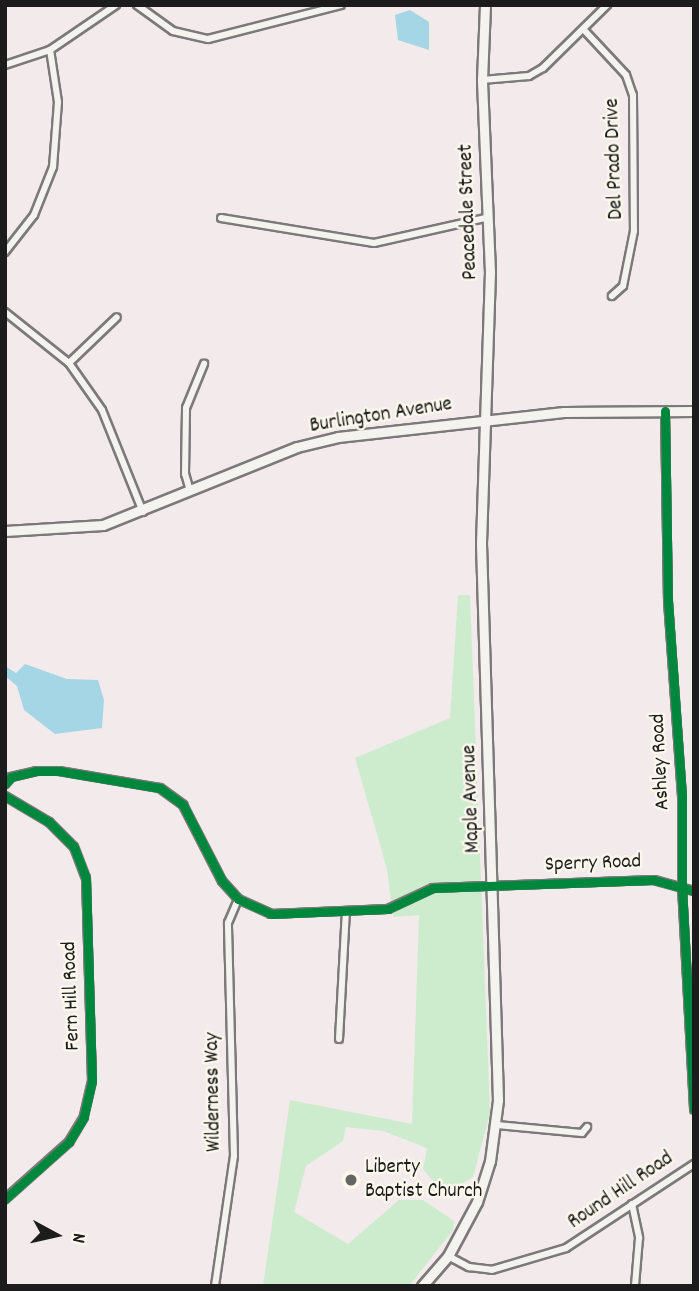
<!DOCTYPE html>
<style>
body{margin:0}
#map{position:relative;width:699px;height:1291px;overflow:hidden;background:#f2eaeb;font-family:Dekko,sans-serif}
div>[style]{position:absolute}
.green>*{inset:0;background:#cdecce}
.water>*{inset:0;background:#a4d6e5}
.roads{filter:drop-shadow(2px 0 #7c7979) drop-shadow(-2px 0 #7c7979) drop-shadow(0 2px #7c7979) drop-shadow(0 -2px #7c7979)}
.street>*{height:6px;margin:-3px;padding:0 3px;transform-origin:3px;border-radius:3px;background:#f5f3f0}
.secondary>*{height:9px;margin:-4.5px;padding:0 4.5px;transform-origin:4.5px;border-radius:4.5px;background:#f5f3f0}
.cycleway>*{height:9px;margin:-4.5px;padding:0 4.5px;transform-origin:4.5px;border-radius:4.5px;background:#00873e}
.dots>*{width:19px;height:19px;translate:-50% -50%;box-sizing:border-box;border:4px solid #fbf7ec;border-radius:50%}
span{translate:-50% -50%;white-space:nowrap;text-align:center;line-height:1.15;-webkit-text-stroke:5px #fbf7ec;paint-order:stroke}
.street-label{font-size:21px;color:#1c1c1c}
.poi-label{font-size:21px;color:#1c1c1c}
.left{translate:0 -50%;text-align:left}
.frame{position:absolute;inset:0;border:7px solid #1c1c1c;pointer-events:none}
.north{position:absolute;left:21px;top:1200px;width:70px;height:70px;-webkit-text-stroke:5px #fbf7ec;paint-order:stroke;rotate:98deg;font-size:19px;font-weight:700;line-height:28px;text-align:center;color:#1c1c1c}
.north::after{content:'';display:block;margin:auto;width:24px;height:32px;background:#1c1c1c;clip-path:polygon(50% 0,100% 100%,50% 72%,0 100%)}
</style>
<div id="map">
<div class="green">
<i style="clip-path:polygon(458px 595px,470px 595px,490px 1113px,473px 1177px,454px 1189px,432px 1180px,423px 1169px,427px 1148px,383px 1131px,346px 1127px,343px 1141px,306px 1166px,294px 1212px,348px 1244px,399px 1200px,423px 1200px,454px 1221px,453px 1230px,409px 1286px,263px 1286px,290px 1100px,412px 1124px,419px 915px,393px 917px,387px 869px,355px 758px,450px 718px)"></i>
</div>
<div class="water">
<i style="clip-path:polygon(410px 10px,429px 22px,429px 50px,398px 40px,395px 15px)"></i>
<i style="clip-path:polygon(25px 664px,67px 679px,98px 680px,104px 700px,102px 728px,55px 734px,24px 710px,17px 686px,5px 676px,5px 666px,16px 673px)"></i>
</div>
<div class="roads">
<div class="street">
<i style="left:137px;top:5px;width:44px;rotate:35.8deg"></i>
<i style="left:173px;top:31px;width:36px;rotate:13deg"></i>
<i style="left:208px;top:39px;width:137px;rotate:-14.3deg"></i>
<i style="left:585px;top:31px;width:60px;rotate:47deg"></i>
<i style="left:626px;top:75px;width:21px;rotate:71deg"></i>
<i style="left:633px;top:95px;width:136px;rotate:89.6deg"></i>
<i style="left:634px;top:231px;width:56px;rotate:101.3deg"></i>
<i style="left:623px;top:286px;width:15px;rotate:138deg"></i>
<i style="left:5px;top:65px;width:47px;rotate:-18.4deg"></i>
<i style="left:50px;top:50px;width:80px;rotate:-34.3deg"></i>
<i style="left:482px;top:80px;width:47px;rotate:-4.9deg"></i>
<i style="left:529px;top:76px;width:16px;rotate:-30deg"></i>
<i style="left:543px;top:68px;width:90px;rotate:-44.5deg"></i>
<i style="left:221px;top:218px;width:155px;rotate:9.3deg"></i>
<i style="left:374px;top:243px;width:118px;rotate:-12.7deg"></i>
<i style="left:5px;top:252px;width:47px;rotate:-51.9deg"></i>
<i style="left:34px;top:215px;width:52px;rotate:-68.4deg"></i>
<i style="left:53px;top:167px;width:65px;rotate:-85.6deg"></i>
<i style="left:58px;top:102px;width:53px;rotate:-98.7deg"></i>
<i style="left:5px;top:312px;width:82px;rotate:38.6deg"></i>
<i style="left:69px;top:363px;width:57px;rotate:54.9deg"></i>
<i style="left:102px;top:410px;width:110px;rotate:68.1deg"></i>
<i style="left:69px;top:363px;width:66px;rotate:-43.8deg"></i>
<i style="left:665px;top:411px;width:190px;rotate:89.1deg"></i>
<i style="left:668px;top:601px;width:195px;rotate:85.9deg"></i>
<i style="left:682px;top:795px;width:92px;rotate:90deg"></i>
<i style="left:682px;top:887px;width:223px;rotate:86.9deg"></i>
<i style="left:190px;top:491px;width:18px;rotate:-106deg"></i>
<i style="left:185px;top:474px;width:66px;rotate:-89.1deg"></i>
<i style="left:186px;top:408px;width:48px;rotate:-67.8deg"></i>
<i style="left:5px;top:784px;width:9px;rotate:-49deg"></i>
<i style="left:11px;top:777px;width:26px;rotate:-13deg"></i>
<i style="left:36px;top:771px;width:23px"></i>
<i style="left:59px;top:771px;width:102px;rotate:9.6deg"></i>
<i style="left:160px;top:788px;width:29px;rotate:36deg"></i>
<i style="left:183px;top:805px;width:85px;rotate:62.8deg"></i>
<i style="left:222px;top:881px;width:24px;rotate:48deg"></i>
<i style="left:238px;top:899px;width:36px;rotate:24deg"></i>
<i style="left:271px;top:914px;width:117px;rotate:-2.4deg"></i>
<i style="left:388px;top:909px;width:50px;rotate:-25deg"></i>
<i style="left:433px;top:888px;width:221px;rotate:-2.1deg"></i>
<i style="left:654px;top:880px;width:41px;rotate:15.4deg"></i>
<i style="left:5px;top:796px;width:51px;rotate:30.6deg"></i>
<i style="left:49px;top:822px;width:35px;rotate:45deg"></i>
<i style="left:74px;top:847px;width:33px;rotate:69deg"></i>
<i style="left:86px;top:878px;width:203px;rotate:88.3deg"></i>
<i style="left:92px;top:1081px;width:37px;rotate:103deg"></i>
<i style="left:84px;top:1117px;width:29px;rotate:121deg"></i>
<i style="left:69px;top:1142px;width:86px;rotate:138.3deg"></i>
<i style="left:339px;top:1039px;width:128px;rotate:-86.9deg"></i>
<i style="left:497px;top:1125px;width:85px;rotate:5.4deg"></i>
<i style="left:582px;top:1133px;width:8px;rotate:-50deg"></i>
<i style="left:632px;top:1204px;width:35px;rotate:78deg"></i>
<i style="left:639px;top:1238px;width:48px;rotate:94.8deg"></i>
<i style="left:448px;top:1256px;width:24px;rotate:28deg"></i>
<i style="left:469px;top:1267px;width:23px;rotate:7deg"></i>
<i style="left:492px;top:1270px;width:77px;rotate:-16.6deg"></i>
<i style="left:566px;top:1248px;width:153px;rotate:-33.3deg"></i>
<i style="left:215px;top:1286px;width:131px;rotate:-81.7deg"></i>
<i style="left:234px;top:1156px;width:233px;rotate:-91.5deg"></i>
<i style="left:228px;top:923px;width:26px;rotate:-67deg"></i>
</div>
<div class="secondary">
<i style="left:5px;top:531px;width:98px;rotate:-3.5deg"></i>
<i style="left:103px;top:525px;width:209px;rotate:-21.9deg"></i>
<i style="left:297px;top:447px;width:42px;rotate:-13.7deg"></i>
<i style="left:338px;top:437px;width:227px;rotate:-6.3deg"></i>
<i style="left:564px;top:412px;width:130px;rotate:-0.4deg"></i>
<i style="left:422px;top:1286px;width:40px;rotate:-49deg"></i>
<i style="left:448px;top:1256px;width:61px;rotate:-61.8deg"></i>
<i style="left:477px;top:1202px;width:43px;rotate:-72.4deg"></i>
<i style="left:490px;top:1161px;width:62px;rotate:-82.5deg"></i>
<i style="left:498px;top:1100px;width:557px;rotate:-91.75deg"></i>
<i style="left:481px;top:543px;width:271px;rotate:-88.1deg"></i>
<i style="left:490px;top:272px;width:192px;rotate:-92.4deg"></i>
<i style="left:482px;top:80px;width:75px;rotate:-87.7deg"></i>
</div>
</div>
<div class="cycleway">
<i style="left:665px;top:411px;width:190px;rotate:89.1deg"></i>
<i style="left:668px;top:601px;width:195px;rotate:85.9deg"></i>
<i style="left:682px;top:795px;width:92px;rotate:90deg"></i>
<i style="left:682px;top:887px;width:223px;rotate:86.9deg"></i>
<i style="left:5px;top:784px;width:9px;rotate:-49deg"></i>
<i style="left:11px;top:777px;width:26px;rotate:-13deg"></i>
<i style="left:36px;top:771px;width:23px"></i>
<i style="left:59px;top:771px;width:102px;rotate:9.6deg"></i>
<i style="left:160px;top:788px;width:29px;rotate:36deg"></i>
<i style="left:183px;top:805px;width:85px;rotate:62.8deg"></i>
<i style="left:222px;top:881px;width:24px;rotate:48deg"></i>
<i style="left:238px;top:899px;width:36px;rotate:24deg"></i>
<i style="left:271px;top:914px;width:117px;rotate:-2.4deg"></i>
<i style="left:388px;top:909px;width:50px;rotate:-25deg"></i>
<i style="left:433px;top:888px;width:221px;rotate:-2.1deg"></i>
<i style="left:654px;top:880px;width:41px;rotate:15.4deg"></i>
<i style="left:5px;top:796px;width:51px;rotate:30.6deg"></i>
<i style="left:49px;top:822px;width:35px;rotate:45deg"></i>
<i style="left:74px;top:847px;width:33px;rotate:69deg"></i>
<i style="left:86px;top:878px;width:203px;rotate:88.3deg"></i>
<i style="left:92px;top:1081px;width:37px;rotate:103deg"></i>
<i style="left:84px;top:1117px;width:29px;rotate:121deg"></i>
<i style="left:69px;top:1142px;width:86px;rotate:138.3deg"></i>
</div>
<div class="dots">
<i style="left:351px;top:1180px;background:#676464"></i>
</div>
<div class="street-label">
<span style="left:615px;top:159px;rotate:-92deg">Del Prado Drive</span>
<span style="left:469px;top:212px;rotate:-92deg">Peacedale Street</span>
<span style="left:381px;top:416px;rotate:-9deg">Burlington Avenue</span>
<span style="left:661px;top:762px;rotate:-93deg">Ashley Road</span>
<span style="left:472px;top:799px;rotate:-92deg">Maple Avenue</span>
<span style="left:593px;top:864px;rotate:-2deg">Sperry Road</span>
<span style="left:72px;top:996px;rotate:-92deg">Fern Hill Road</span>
<span style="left:214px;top:1092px;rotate:-91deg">Wilderness Way</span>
<span style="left:621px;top:1191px;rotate:-34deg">Round Hill Road</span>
</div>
<div class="poi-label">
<span class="left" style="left:365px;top:1180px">Liberty<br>Baptist Church</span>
</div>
<div class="frame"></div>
<div class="north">N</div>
</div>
